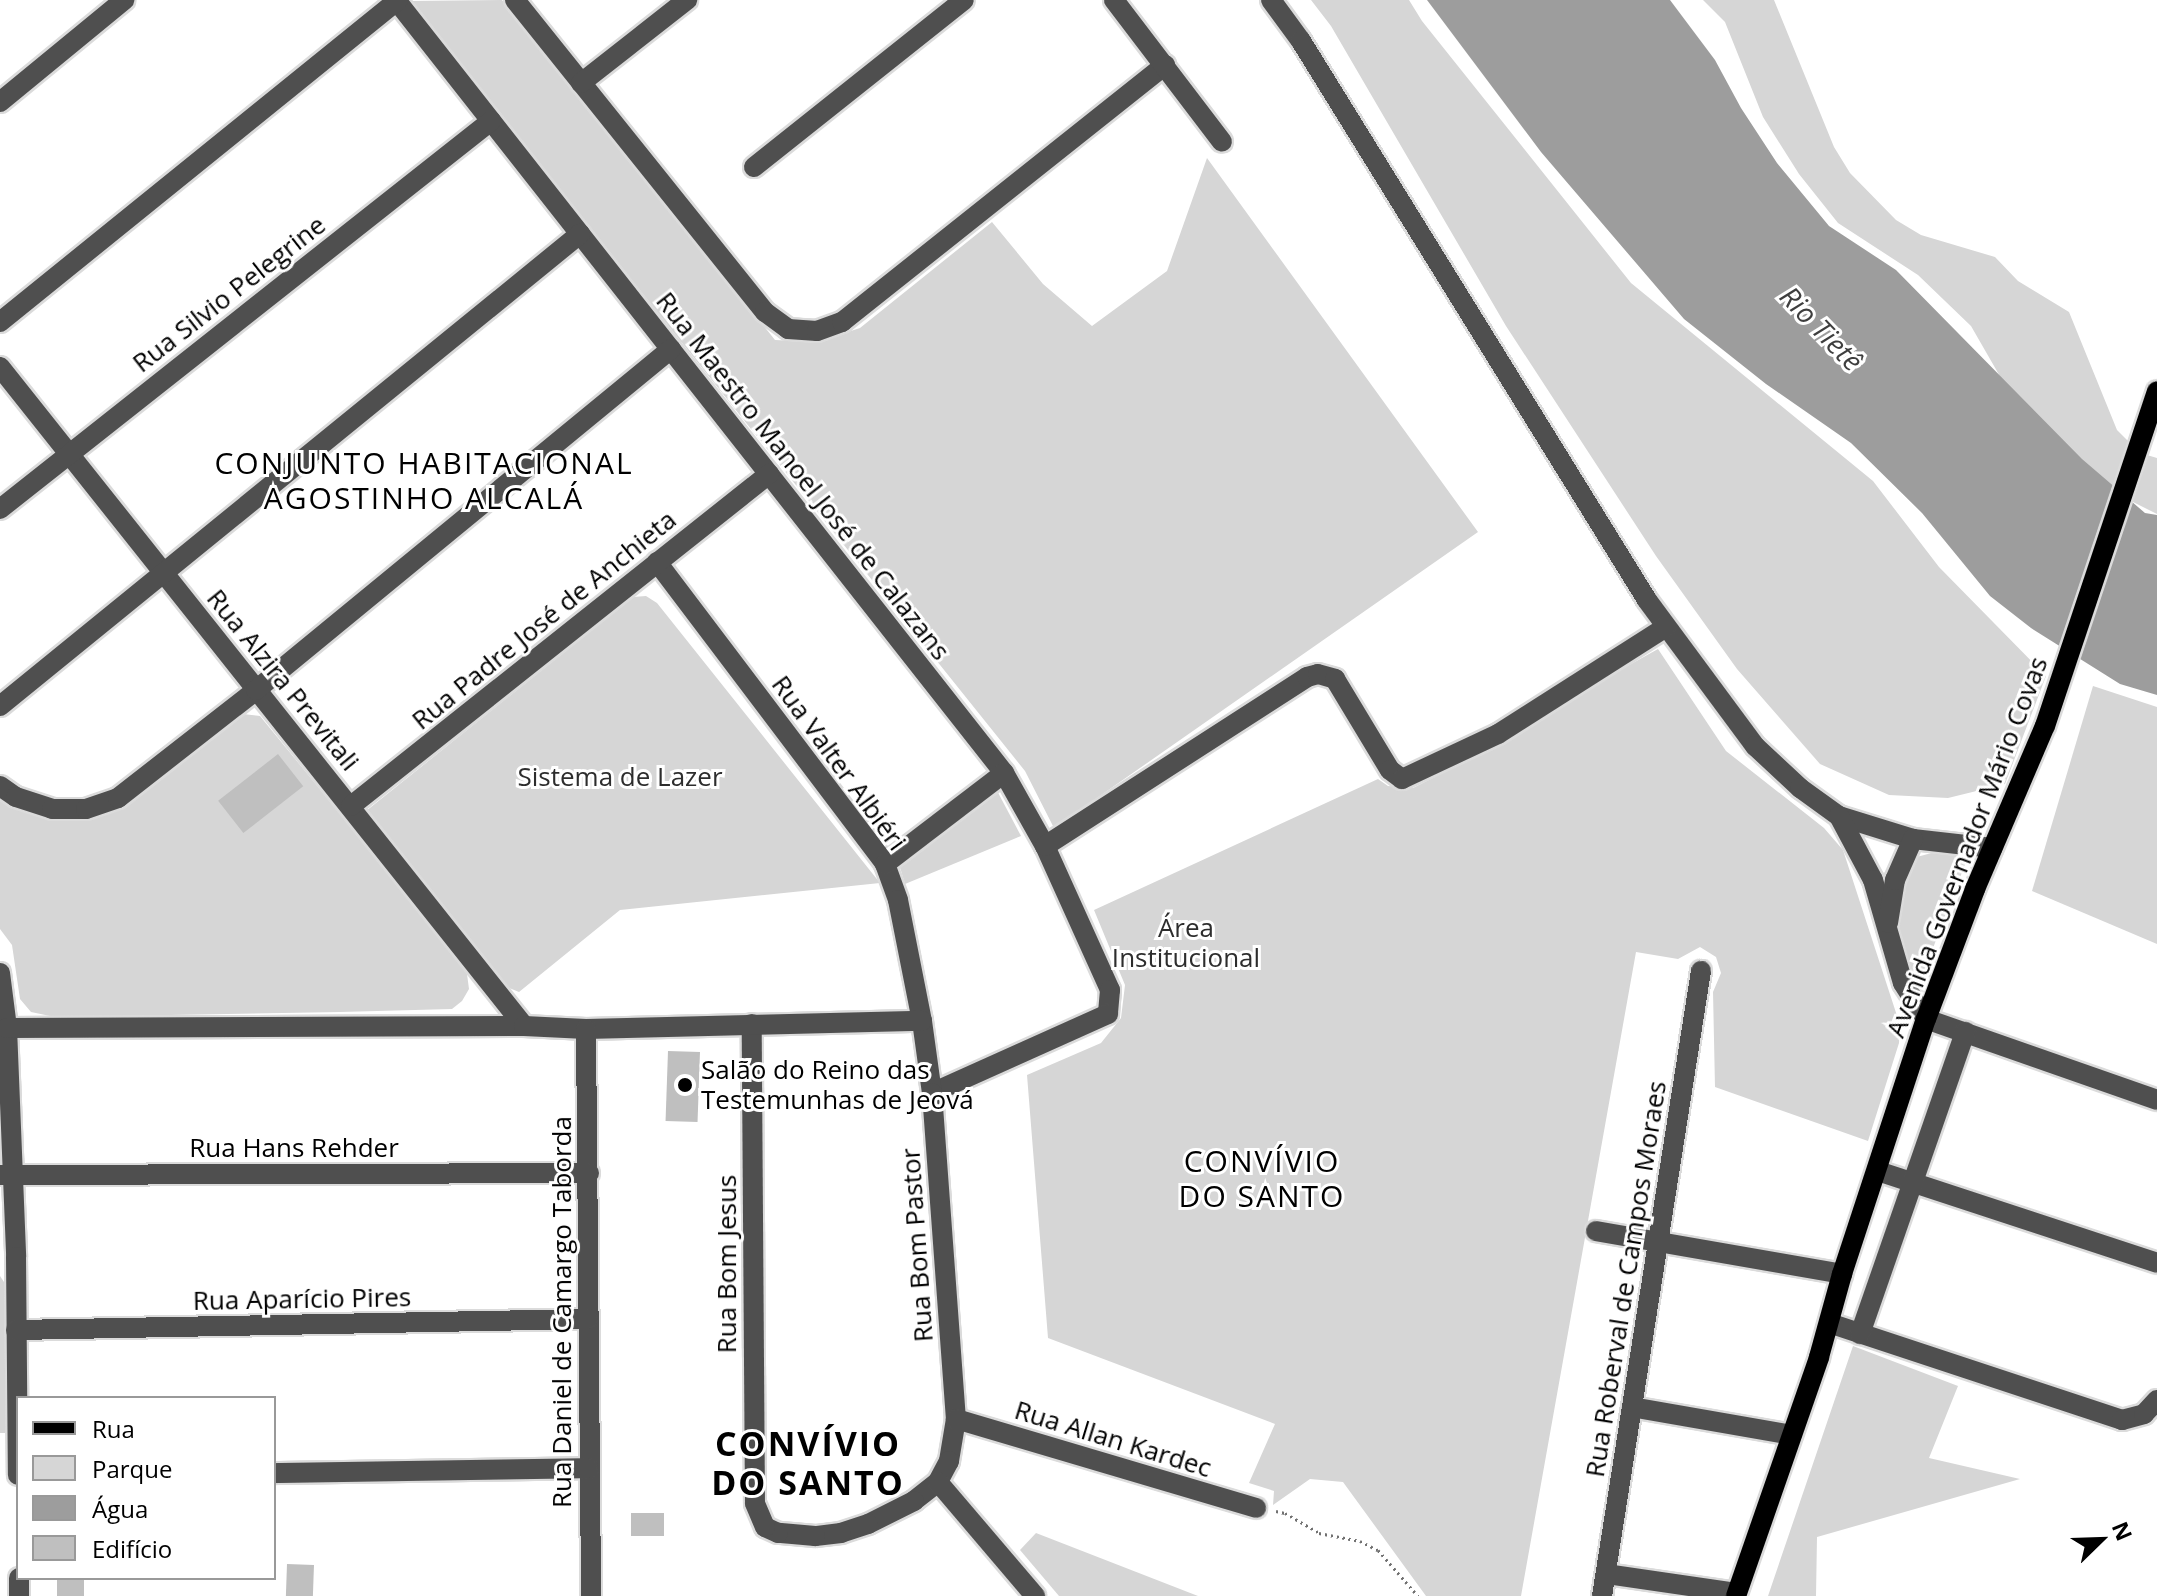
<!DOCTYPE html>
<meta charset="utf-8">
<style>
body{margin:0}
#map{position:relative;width:2157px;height:1596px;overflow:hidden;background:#fff;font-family:"Open Sans",sans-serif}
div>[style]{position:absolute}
.green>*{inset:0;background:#d6d6d6}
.water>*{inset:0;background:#9d9d9d}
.building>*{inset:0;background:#bfbfbf;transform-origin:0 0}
.path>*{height:3px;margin-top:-1.5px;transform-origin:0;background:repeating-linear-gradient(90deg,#717171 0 2px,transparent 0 6px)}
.roads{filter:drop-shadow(2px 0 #dbdbdb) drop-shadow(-2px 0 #dbdbdb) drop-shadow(0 2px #dbdbdb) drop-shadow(0 -2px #dbdbdb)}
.minor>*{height:20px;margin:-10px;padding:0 10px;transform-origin:10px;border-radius:10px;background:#4f4f4f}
.major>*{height:20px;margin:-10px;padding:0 10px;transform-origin:10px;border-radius:10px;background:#000}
.dots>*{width:22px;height:22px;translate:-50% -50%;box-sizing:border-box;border:4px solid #fff;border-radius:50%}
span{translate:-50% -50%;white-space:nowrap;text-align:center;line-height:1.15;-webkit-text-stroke:6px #fff;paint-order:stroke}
.street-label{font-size:26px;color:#000}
.park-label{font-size:26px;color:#2d2d2d}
.poi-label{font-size:26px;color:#000}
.left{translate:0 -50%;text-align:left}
.water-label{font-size:28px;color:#3e3e3e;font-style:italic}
.quarter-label{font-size:30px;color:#000;letter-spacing:2px}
.district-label{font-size:34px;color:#000;font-weight:700;letter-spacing:2px}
.legend{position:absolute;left:16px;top:1396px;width:260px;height:184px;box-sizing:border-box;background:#fff;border:2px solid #999;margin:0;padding:10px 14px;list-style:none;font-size:24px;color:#000}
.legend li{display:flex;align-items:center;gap:16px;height:40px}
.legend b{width:40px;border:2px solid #999}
.north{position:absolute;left:2061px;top:1500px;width:80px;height:80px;-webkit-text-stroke:6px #fff;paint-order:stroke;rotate:67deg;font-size:22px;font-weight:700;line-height:32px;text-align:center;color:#000}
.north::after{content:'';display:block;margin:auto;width:28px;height:36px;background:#000;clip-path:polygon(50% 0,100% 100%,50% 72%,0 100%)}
</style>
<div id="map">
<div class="green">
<i style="clip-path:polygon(502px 0,775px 340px,817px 342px,860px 328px,992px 222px,1043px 284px,1092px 326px,1167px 271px,1207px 158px,1478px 532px,1054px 828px,1025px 771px,408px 1px)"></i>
<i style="clip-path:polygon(1311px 0,1409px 0,1422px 21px,1631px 283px,1873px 481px,1939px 567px,2046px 676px,2005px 784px,1948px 798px,1889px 795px,1820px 764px,1737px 669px,1656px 556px,1506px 326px,1331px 26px)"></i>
<i style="clip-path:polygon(1703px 0,1774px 0,1834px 147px,1850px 173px,1896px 220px,1921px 235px,1995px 257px,2018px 281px,2069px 312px,2117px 430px,2140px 453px,2157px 458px,2157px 514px,2125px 498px,2059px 479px,1971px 326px,1918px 275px,1838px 223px,1799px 174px,1763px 117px,1725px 22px)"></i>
<i style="clip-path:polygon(646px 596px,657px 603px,880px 883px,620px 910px,519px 992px,497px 983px,366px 811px,633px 597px)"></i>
<i style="clip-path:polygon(1658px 649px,1726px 751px,1824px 828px,1843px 850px,1900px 1025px,1899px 1043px,1868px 1141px,1715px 1087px,1713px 992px,1721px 973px,1716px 957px,1700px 947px,1678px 959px,1636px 952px,1521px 1596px,1426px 1596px,1343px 1482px,1310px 1479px,1273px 1505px,1274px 1491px,1249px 1483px,1275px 1424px,1048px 1338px,1027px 1075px,1101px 1043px,1121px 1018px,1125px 985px,1094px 910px,1378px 779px,1388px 786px,1413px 788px,1472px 758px,1552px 708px)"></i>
<i style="clip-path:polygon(2093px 686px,2157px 707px,2157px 944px,2032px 891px)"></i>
<i style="clip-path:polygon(243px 714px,260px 716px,459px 959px,467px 974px,469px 989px,462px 1001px,452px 1009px,340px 1012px,55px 1017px,31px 1012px,20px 999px,12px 945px,0 929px,0 796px,52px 818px,84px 820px,111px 811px,143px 794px)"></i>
<i style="clip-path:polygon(995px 787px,1021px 836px,905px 884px,898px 861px)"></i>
<i style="clip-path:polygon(1950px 848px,1962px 853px,1966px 862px,1920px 982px,1915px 985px,1905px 965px,1897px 925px,1905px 880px,1913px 858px)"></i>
<i style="clip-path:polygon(0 1276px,8px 1288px,11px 1428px,5px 1433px,0 1433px)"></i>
<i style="clip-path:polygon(1853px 1346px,1958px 1386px,1929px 1458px,2020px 1479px,1817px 1537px,1816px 1596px,1768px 1596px)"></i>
<i style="clip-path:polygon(1036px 1533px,1198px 1596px,1059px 1596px,1020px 1550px)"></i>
</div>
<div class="water">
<i style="clip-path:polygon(1427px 0,1670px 0,1715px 60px,1741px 108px,1777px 163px,1829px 226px,1896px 270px,2082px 459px,2145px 513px,2157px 515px,2157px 695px,2120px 684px,2031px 628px,1990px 596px,1922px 513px,1851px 443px,1766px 384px,1684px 319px,1541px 152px)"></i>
</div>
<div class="building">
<i style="left:278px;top:754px;width:41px;height:76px;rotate:52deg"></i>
<i style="left:668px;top:1051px;width:32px;height:70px;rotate:2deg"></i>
<i style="left:631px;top:1513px;width:33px;height:23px"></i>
<i style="left:287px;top:1564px;width:27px;height:32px;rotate:2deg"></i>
<i style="left:57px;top:1578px;width:27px;height:18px"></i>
</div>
<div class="path">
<i style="left:1276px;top:1511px;width:9px;rotate:13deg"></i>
<i style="left:1285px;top:1513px;width:39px;rotate:30deg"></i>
<i style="left:1319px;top:1533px;width:42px;rotate:11deg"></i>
<i style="left:1360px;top:1541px;width:20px;rotate:27deg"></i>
<i style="left:1378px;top:1550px;width:61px;rotate:49deg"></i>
</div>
<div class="roads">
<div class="minor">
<i style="left:396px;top:0;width:983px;rotate:51.81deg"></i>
<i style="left:1004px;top:773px;width:84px;rotate:60.7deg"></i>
<i style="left:1045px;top:846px;width:158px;rotate:65.7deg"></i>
<i style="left:1110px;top:990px;width:24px;rotate:95deg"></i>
<i style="left:1108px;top:1014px;width:193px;rotate:155.8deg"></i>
<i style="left:515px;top:0;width:400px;rotate:51.3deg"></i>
<i style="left:765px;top:312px;width:29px;rotate:36deg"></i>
<i style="left:788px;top:329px;width:29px;rotate:4deg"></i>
<i style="left:817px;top:331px;width:27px;rotate:-20deg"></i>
<i style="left:842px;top:322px;width:413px;rotate:-38.5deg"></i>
<i style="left:1114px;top:0;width:178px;rotate:52.7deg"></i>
<i style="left:1271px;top:0;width:51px;rotate:53.8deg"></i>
<i style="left:1301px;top:41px;width:657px;rotate:58.24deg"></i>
<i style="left:1647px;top:600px;width:182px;rotate:53.5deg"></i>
<i style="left:1755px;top:746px;width:62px;rotate:43deg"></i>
<i style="left:1800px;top:788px;width:48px;rotate:35.7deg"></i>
<i style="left:1839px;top:816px;width:77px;rotate:17.3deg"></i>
<i style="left:1913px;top:839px;width:80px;rotate:6.5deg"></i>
<i style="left:581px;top:83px;width:135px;rotate:-38.1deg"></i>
<i style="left:0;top:102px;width:161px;rotate:-39.4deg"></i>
<i style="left:754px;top:167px;width:268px;rotate:-38.5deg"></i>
<i style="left:0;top:322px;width:512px;rotate:-38.97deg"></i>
<i style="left:0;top:367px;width:842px;rotate:51.51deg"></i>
<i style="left:0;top:509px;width:626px;rotate:-38.32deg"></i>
<i style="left:657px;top:562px;width:378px;rotate:52.9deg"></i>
<i style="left:885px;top:864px;width:38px;rotate:70deg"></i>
<i style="left:898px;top:900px;width:123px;rotate:78.8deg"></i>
<i style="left:922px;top:1021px;width:73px;rotate:82.1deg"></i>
<i style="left:932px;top:1093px;width:327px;rotate:85.8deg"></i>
<i style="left:956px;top:1419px;width:43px;rotate:99.5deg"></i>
<i style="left:949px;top:1461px;width:24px;rotate:118deg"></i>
<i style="left:938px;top:1482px;width:31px;rotate:142deg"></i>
<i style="left:914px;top:1501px;width:51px;rotate:153.4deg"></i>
<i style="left:868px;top:1524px;width:28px;rotate:162deg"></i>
<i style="left:841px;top:1533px;width:26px;rotate:173deg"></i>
<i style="left:815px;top:1536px;width:37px;rotate:-175deg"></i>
<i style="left:778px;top:1533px;width:14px;rotate:-155deg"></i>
<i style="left:765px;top:1527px;width:26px;rotate:-113deg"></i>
<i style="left:755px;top:1503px;width:479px;rotate:-90.4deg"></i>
<i style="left:0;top:706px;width:748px;rotate:-39.14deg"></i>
<i style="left:0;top:786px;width:19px;rotate:35deg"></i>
<i style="left:16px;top:797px;width:38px;rotate:18deg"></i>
<i style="left:52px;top:809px;width:34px"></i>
<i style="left:86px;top:809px;width:34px;rotate:-19deg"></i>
<i style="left:118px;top:798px;width:175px;rotate:-38deg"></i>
<i style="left:256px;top:690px;width:537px;rotate:-39.41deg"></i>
<i style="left:351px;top:806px;width:534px;rotate:-38.46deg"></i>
<i style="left:1839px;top:816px;width:72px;rotate:62deg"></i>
<i style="left:1873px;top:880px;width:107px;rotate:73.8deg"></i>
<i style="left:1903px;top:983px;width:43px;rotate:57.4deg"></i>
<i style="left:1926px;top:1019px;width:245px;rotate:19.3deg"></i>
<i style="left:1045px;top:846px;width:312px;rotate:-32.8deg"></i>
<i style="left:1307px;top:677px;width:11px;rotate:-15deg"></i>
<i style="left:1318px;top:674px;width:18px;rotate:16deg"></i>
<i style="left:1335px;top:679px;width:106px;rotate:58.9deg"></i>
<i style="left:1390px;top:770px;width:15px;rotate:37deg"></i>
<i style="left:1402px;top:779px;width:106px;rotate:-25.1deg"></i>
<i style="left:1498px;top:734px;width:199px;rotate:-32.5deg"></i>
<i style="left:885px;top:864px;width:150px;rotate:-37.4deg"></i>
<i style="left:1888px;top:923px;width:44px;rotate:-80.8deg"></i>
<i style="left:1895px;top:880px;width:45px;rotate:-66.3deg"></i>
<i style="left:0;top:973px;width:55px;rotate:82.7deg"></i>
<i style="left:7px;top:1028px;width:229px;rotate:87.7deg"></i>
<i style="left:16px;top:1257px;width:218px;rotate:89.5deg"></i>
<i style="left:7px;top:1028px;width:517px;rotate:-0.22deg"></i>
<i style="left:524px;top:1026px;width:62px;rotate:2.8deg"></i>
<i style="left:586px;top:1029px;width:336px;rotate:-1.4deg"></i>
<i style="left:586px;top:1029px;width:567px;rotate:89.49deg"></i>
<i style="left:1878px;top:1171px;width:294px;rotate:18.2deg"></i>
<i style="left:0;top:1175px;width:589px;rotate:-0.19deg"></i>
<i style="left:1596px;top:1231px;width:250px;rotate:9.9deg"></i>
<i style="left:1829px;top:1323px;width:309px;rotate:18.3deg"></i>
<i style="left:2122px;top:1420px;width:23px;rotate:-15deg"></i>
<i style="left:2144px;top:1414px;width:19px;rotate:-47deg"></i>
<i style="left:16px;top:1330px;width:572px;rotate:-1.1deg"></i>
<i style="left:1860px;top:1334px;width:320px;rotate:-70.8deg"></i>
<i style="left:1632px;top:1407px;width:162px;rotate:9.9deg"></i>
<i style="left:956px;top:1419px;width:313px;rotate:16.5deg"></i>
<i style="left:274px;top:1473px;width:314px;rotate:-0.9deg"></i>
<i style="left:938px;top:1482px;width:150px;rotate:49.6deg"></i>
<i style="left:1607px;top:1574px;width:131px;rotate:8.3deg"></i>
<i style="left:19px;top:1578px;width:18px;rotate:90deg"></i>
<i style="left:1602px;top:1596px;width:633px;rotate:-81deg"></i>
</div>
<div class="major">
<i style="left:1736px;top:1596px;width:253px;rotate:-70.8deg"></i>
<i style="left:1819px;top:1357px;width:86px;rotate:-74.5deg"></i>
<i style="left:1842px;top:1274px;width:268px;rotate:-71.8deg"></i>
<i style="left:1926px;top:1019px;width:139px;rotate:-69.3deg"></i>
<i style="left:1975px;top:889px;width:177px;rotate:-66.8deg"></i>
<i style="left:2045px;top:726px;width:353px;rotate:-71.5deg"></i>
</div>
</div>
<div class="dots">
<i style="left:685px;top:1085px;background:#000"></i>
</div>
<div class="street-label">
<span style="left:229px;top:294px;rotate:-38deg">Rua Silvio Pelegrine</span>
<span style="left:803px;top:476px;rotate:52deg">Rua Maestro Manoel José de Calazans</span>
<span style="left:544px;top:620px;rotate:-39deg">Rua Padre José de Anchieta</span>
<span style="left:283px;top:680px;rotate:51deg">Rua Alzira Previtali</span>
<span style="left:839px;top:763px;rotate:54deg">Rua Valter Albiéri</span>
<span style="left:1967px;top:847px;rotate:-69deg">Avenida Governador Mário Covas</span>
<span style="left:294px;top:1148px">Rua Hans Rehder</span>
<span style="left:917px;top:1245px;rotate:-94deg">Rua Bom Pastor</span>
<span style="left:727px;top:1264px;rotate:-90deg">Rua Bom Jesus</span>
<span style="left:1626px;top:1279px;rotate:-81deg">Rua Roberval de Campos Moraes</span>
<span style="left:302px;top:1299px;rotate:-1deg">Rua Aparício Pires</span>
<span style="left:562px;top:1312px;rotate:-90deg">Rua Daniel de Camargo Taborda</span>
<span style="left:1113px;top:1439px;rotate:17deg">Rua Allan Kardec</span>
</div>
<div class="park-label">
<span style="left:620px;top:777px">Sistema de Lazer</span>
<span style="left:1186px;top:943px">Área<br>Institucional</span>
</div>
<div class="poi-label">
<span class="left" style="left:701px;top:1085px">Salão do Reino das<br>Testemunhas de Jeová</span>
</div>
<div class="water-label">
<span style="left:1822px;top:328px;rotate:46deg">Rio Tietê</span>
</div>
<div class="quarter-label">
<span style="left:424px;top:480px">CONJUNTO HABITACIONAL<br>AGOSTINHO ALCALÁ</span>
<span style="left:1262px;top:1178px">CONVÍVIO<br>DO SANTO</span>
</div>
<div class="district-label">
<span style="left:808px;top:1463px">CONVÍVIO<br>DO SANTO</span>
</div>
<ul class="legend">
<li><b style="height:10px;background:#000"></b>Rua</li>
<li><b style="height:22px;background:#d6d6d6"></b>Parque</li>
<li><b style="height:22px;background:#9d9d9d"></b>Água</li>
<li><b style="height:22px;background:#bfbfbf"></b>Edifício</li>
</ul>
<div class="north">N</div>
</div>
